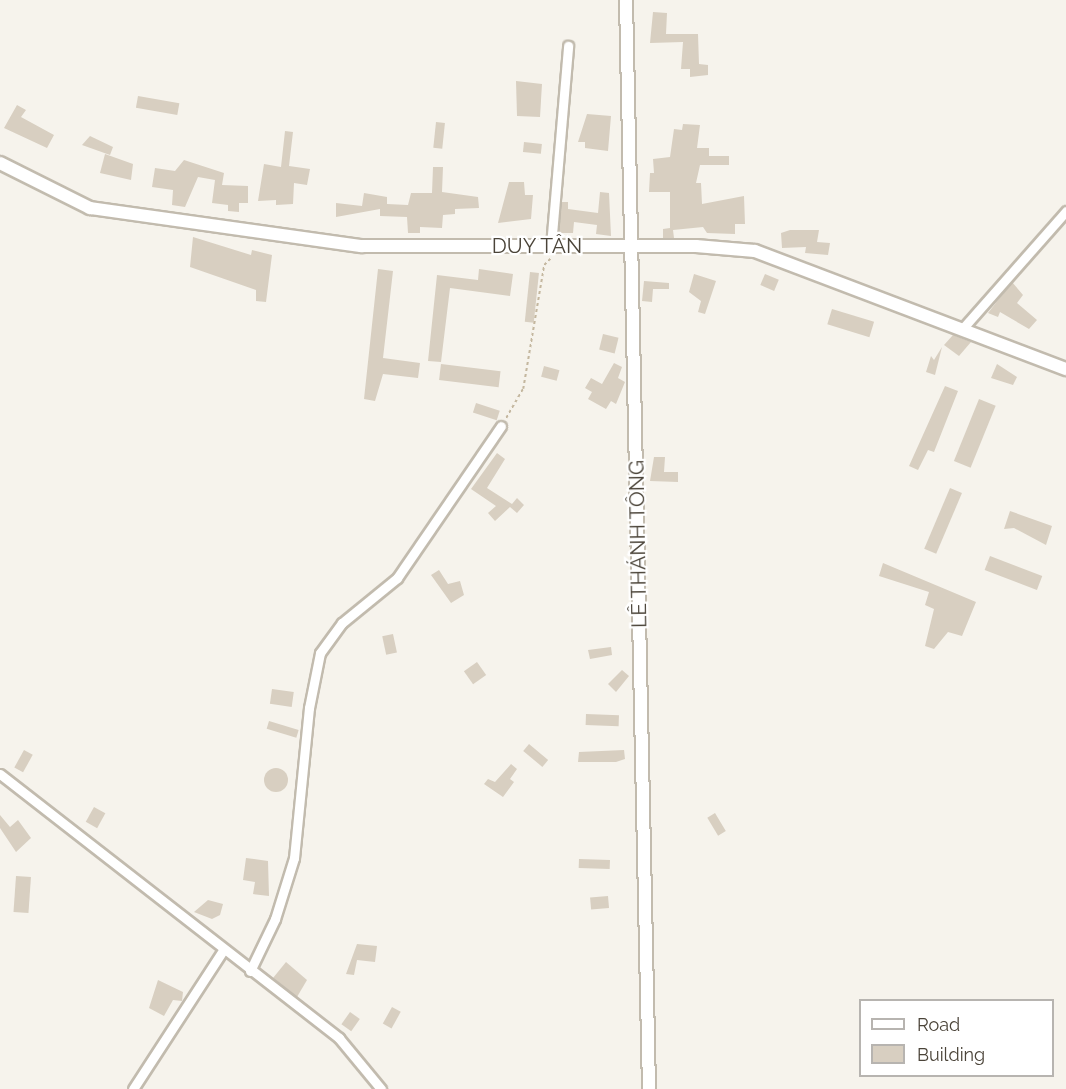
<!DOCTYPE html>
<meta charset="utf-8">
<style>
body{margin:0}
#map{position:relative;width:1066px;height:1089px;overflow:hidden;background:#f6f3ec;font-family:Raleway,sans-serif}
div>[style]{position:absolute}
.building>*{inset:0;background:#d8cfc1;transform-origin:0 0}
.round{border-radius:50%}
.path>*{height:1.5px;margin-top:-0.75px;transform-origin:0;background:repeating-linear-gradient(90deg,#c4b79f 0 3px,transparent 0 6px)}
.roads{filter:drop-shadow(2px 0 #c2bbae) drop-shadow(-2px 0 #c2bbae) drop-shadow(0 2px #c2bbae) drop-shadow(0 -2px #c2bbae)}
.minor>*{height:9px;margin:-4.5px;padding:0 4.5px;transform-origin:4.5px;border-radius:4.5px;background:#fff}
.tertiary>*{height:12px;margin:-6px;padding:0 6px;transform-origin:6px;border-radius:6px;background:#fff}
span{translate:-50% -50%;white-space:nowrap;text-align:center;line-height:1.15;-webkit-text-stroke:4.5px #fff;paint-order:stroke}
.street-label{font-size:21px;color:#4b4439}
.legend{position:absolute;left:859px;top:999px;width:195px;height:78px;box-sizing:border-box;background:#fff;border:2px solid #b7b4b0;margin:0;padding:8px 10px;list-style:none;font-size:18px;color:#4b4439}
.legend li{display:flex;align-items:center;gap:12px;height:30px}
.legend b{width:30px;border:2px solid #b7b4b0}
</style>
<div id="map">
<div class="building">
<i style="clip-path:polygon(653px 12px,667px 13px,666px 34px,698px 34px,699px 64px,708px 65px,708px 75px,690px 77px,690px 69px,681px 69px,683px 42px,650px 43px)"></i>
<i style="clip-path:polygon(516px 81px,542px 84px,540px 117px,517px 116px)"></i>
<i style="left:138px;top:96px;width:42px;height:12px;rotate:10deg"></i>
<i style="clip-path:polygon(17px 105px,26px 110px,21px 117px,54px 135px,47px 148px,4px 128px)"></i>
<i style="clip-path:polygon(587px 114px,611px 116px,608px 151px,585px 148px,585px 142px,578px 142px)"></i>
<i style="left:436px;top:122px;width:9px;height:26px;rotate:6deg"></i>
<i style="clip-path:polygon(683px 124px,700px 125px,697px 148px,709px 148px,709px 156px,729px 156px,729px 165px,700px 165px,696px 183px,701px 183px,702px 204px,744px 196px,745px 224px,735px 224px,735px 234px,707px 233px,703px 227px,673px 230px,674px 238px,663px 238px,663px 229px,670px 228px,670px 192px,649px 192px,650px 173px,654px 173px,653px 159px,670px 157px,674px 129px,682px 130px)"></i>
<i style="clip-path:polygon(285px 131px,293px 132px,289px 166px,310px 169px,307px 185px,294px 183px,293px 204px,276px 205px,276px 200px,258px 201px,264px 164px,281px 167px)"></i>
<i style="clip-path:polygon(90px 136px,113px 147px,110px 155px,82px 145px)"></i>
<i style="left:524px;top:142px;width:18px;height:10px;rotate:6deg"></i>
<i style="clip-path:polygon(105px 154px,133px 164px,131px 180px,100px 173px)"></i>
<i style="clip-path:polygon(184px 160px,224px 173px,222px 185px,248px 186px,248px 203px,239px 203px,239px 212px,228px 211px,228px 205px,212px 203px,215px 180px,198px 177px,185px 207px,172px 205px,173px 190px,152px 187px,155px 168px,175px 171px)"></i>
<i style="clip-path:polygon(433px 167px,443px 167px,442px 192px,478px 197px,479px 208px,455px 209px,455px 214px,443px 215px,442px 228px,420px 227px,420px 233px,408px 233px,407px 217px,380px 216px,380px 209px,336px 217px,336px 203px,362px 206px,364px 193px,387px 197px,387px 204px,408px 205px,411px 193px,432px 193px)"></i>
<i style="clip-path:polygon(509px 182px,524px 182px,525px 195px,533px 195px,531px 219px,498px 223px)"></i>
<i style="clip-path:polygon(600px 192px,609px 193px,611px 236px,596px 234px,597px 225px,574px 222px,573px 233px,559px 233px,562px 202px,568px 202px,568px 209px,598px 213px)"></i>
<i style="clip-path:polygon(790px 230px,819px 230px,817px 242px,830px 243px,828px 255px,805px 253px,806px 247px,782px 248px,781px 233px)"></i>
<i style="clip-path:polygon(193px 237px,251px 255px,252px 250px,272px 255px,266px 302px,256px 301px,256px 290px,190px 267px)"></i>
<i style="clip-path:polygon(378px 269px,393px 271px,383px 358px,420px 363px,418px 378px,383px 374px,375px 401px,364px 399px)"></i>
<i style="clip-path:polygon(479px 269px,513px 274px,510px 296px,450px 288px,441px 362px,428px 361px,437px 275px,478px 280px)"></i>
<i style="left:530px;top:272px;width:9px;height:50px;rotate:6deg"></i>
<i style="clip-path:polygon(694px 274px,716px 281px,705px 314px,698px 312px,701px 301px,689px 292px)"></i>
<i style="left:765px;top:274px;width:15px;height:12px;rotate:23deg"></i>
<i style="clip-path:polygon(644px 281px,669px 283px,669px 289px,653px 289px,652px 302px,642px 301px)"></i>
<i style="clip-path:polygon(1012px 282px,1023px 295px,1017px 303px,1037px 320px,1029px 329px,1000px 312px,998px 317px,988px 313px)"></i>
<i style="left:832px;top:309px;width:44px;height:16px;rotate:17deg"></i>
<i style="left:603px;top:334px;width:16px;height:16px;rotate:14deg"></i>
<i style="clip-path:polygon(953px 335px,971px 342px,959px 356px,944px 345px)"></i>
<i style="clip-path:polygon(942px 347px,935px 375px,926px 372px,931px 356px,934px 360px)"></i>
<i style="clip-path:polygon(614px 363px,622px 367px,618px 378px,625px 382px,616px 404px,611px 401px,606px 409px,588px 399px,592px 392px,585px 388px,591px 378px,602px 384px)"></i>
<i style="left:441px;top:364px;width:60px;height:16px;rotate:7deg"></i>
<i style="clip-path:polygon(997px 364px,1017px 377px,1013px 385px,991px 378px)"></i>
<i style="left:544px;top:366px;width:16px;height:11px;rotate:15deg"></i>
<i style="clip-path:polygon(945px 386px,958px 391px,934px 452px,928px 450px,918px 470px,909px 466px)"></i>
<i style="left:979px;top:399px;width:18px;height:67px;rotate:22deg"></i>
<i style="left:476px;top:403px;width:25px;height:10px;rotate:18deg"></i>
<i style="clip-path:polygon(497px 453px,505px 459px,487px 488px,512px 504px,517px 498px,524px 505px,517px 513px,510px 507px,495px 521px,488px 513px,496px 506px,471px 489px)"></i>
<i style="clip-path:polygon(654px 457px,665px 457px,664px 472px,678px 472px,678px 482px,650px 481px)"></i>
<i style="left:950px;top:488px;width:13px;height:66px;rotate:23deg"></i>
<i style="clip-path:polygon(1010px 511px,1052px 526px,1046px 545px,1014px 528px,1004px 529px)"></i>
<i style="left:990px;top:556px;width:56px;height:15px;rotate:21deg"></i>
<i style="clip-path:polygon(883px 563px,976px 602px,962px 636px,948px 632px,934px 649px,925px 646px,934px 609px,925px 605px,929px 592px,879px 576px)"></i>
<i style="clip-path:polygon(439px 570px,448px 584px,460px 581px,464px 595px,451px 603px,431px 575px)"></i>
<i style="left:393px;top:634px;width:19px;height:11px;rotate:78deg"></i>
<i style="clip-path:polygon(611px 647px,612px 655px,590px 659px,588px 650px)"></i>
<i style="left:477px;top:662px;width:16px;height:16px;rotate:55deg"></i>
<i style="clip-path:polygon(622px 670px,629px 676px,616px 692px,608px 684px)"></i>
<i style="left:272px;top:689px;width:22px;height:15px;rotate:8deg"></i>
<i style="left:586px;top:714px;width:33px;height:11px;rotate:2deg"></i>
<i style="left:269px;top:721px;width:31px;height:8px;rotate:17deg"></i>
<i style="left:529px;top:744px;width:25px;height:9px;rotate:40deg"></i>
<i style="left:24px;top:750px;width:10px;height:20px;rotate:29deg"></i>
<i style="clip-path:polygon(624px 750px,625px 759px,616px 762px,578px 762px,579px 752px)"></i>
<i style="clip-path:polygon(511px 764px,517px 769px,510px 779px,514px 782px,503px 797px,484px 784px,488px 779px,495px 782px)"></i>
<i class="round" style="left:264px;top:768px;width:24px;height:24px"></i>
<i style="left:94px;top:807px;width:13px;height:17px;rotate:29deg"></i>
<i style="left:715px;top:813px;width:21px;height:9px;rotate:59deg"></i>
<i style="clip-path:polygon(0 815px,10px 827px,18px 820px,31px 838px,16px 852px,0 828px)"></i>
<i style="clip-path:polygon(246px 858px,268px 861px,269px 896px,253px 894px,255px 882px,243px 880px)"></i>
<i style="left:579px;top:859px;width:31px;height:9px;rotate:2deg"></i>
<i style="left:16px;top:876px;width:15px;height:36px;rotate:4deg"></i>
<i style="left:608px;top:896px;width:12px;height:18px;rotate:85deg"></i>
<i style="clip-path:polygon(208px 900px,223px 904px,220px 915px,212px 919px,194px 912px)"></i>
<i style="clip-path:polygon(357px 944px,377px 946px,375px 962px,357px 960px,354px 975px,346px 974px)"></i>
<i style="clip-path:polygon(286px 962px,307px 980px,297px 997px,273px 978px)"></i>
<i style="clip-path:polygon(158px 980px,183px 992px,182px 1001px,173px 1000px,164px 1016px,149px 1008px)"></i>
<i style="left:392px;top:1007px;width:10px;height:19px;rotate:29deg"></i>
<i style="left:350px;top:1012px;width:12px;height:15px;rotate:35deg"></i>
</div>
<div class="path">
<i style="left:506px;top:418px;width:34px;rotate:-60deg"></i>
<i style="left:523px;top:389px;width:126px;rotate:-80.4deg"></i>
<i style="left:544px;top:265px;width:10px;rotate:-45deg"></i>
</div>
<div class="roads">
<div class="minor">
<i style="left:551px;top:246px;width:201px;rotate:-85.1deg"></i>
<i style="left:963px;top:328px;width:156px;rotate:-48.6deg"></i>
<i style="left:0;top:774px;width:430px;rotate:37.9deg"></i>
<i style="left:339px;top:1038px;width:66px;rotate:50.5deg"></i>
<i style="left:250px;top:971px;width:58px;rotate:-64.3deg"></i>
<i style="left:275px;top:919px;width:64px;rotate:-72.7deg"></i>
<i style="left:294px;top:858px;width:151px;rotate:-84.3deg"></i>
<i style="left:309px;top:708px;width:56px;rotate:-78.7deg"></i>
<i style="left:320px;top:653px;width:37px;rotate:-54deg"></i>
<i style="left:342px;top:623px;width:71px;rotate:-39.3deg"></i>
<i style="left:397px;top:578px;width:184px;rotate:-55.6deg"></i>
<i style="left:133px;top:1089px;width:163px;rotate:-57deg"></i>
</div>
<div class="tertiary">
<i style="left:626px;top:0;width:1089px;rotate:88.79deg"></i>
<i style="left:0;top:163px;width:101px;rotate:26.6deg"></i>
<i style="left:90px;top:208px;width:274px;rotate:8deg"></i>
<i style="left:361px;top:246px;width:335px"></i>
<i style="left:696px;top:246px;width:59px;rotate:4.8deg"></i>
<i style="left:755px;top:251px;width:333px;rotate:20.8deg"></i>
</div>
</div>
<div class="street-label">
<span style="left:537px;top:246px">DUY TÂN</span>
<span style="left:638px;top:544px;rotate:-91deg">LÊ THÁNH TÔNG</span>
</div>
<ul class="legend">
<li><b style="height:8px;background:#fff"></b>Road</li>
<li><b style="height:16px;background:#d8cfc1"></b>Building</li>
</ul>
</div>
